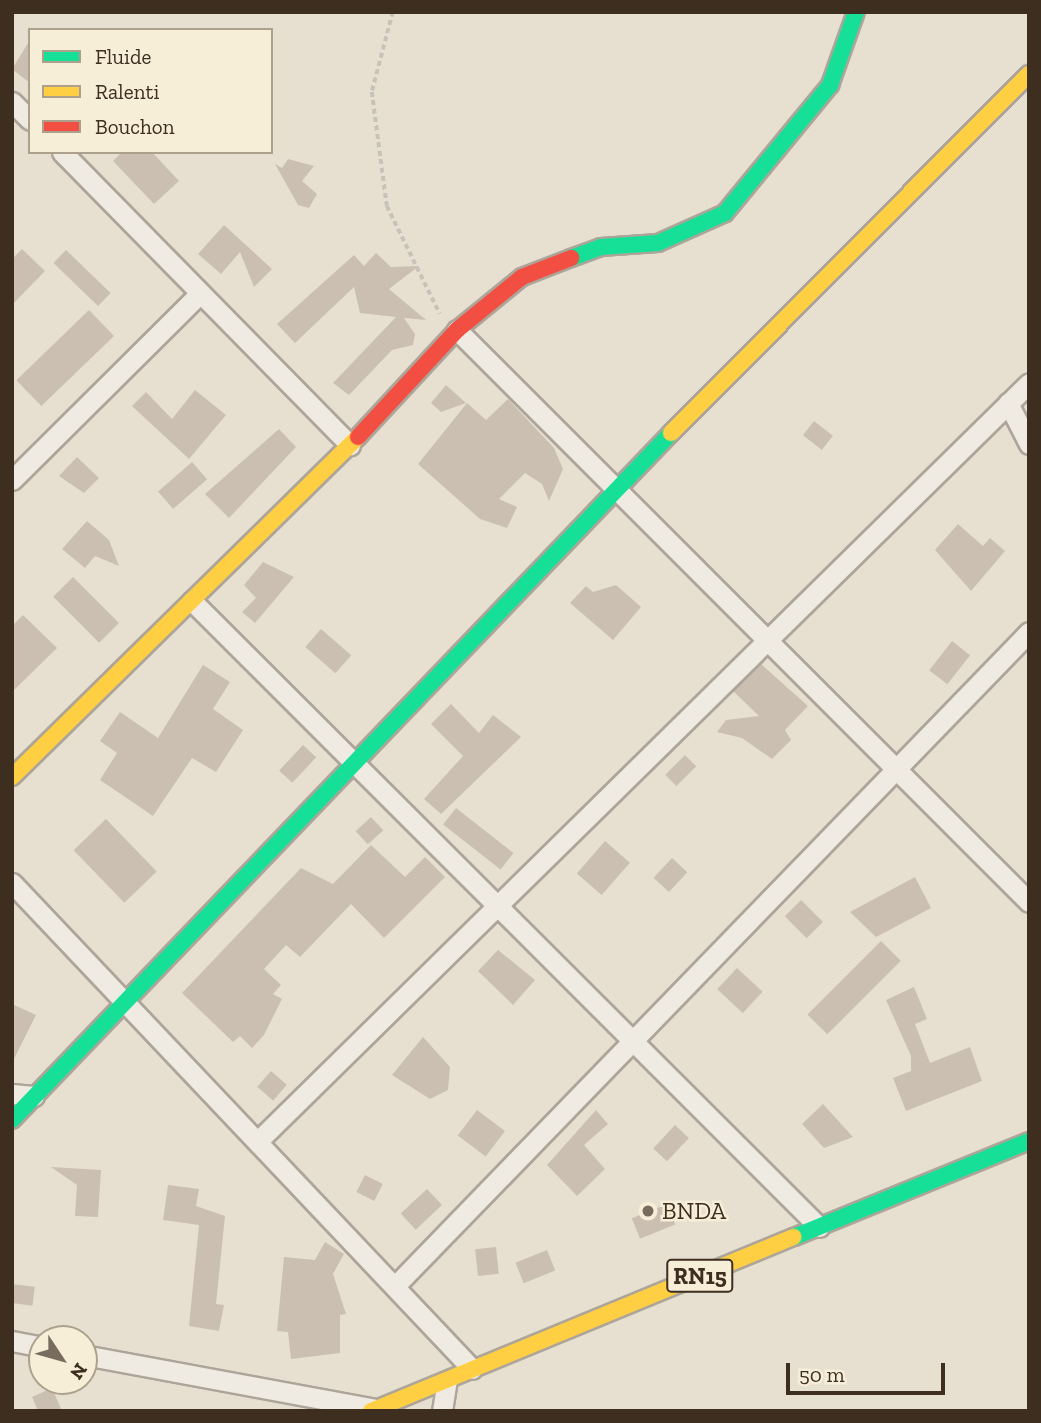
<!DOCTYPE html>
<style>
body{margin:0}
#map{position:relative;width:1041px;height:1423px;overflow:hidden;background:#e7e0d1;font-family:"Zilla Slab",serif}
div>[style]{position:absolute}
.building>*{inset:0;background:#cbbfb2;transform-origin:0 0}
.path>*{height:3.5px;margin-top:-1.75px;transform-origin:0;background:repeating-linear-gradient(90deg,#c8c2b9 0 5px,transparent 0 8.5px)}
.roads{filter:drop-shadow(2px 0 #ada599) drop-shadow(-2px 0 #ada599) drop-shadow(0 2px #ada599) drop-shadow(0 -2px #ada599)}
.street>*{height:19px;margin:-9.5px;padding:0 9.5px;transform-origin:9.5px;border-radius:9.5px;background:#efebe3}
.fast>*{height:16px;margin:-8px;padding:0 8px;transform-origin:8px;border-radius:8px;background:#16e098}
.slow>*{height:16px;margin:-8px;padding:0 8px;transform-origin:8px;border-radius:8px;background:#ffcf43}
.jam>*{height:16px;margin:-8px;padding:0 8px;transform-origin:8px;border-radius:8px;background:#f24e42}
.dots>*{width:19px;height:19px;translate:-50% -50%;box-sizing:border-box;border:4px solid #f7eed8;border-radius:50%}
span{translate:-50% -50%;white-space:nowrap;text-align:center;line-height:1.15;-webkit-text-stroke:5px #f7eed8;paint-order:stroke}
.shield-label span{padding:2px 5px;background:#f7eed8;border:2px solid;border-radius:5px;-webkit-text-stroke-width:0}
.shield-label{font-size:23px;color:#3d2e20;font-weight:700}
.poi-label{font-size:24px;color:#3d2e20}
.left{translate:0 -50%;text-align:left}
.frame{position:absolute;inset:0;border:14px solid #3d2e20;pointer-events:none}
.legend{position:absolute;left:28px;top:28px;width:245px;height:126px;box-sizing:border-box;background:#f7eed8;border:2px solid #ada18e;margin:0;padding:9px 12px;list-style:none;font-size:21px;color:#3d2e20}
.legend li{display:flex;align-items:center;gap:14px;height:35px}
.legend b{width:35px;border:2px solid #ada18e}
.north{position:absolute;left:28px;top:1325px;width:70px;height:70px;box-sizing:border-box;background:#f7eed8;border:2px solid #ada18e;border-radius:50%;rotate:126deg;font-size:19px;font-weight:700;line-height:28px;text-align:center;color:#3d2e20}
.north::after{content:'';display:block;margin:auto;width:24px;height:32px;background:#786c5e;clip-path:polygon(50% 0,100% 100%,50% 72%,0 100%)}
.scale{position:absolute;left:786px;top:1363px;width:159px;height:32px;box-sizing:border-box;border:4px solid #3d2e20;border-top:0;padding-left:9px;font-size:21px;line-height:24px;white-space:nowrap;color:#3d2e20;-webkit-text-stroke:5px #f7eed8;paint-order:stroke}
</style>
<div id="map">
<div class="building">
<i style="clip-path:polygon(30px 40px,30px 83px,12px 69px)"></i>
<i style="clip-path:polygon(122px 152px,152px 152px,179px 181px,154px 204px,113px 161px)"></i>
<i style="clip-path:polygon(288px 159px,314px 166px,302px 181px,317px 194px,309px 208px,298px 205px,275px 164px,282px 168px)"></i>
<i style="clip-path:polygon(224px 225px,272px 269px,254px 287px,240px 252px,221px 274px,198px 254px)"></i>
<i style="clip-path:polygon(22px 249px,45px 271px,12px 305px,12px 259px)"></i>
<i style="left:66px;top:250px;width:62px;height:18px;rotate:44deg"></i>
<i style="clip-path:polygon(376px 253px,391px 267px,419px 266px,389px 289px,426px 320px,404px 318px,415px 334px,413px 345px,392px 350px,349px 395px,333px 383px,396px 317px,360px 313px,354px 287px,295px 343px,277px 324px,354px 255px,364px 266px)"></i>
<i style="left:89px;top:310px;width:36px;height:101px;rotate:46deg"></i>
<i style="clip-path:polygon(446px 385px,466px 403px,441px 412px,431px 403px)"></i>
<i style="clip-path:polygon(195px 390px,226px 415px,189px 459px,132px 406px,146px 392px,172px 419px)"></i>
<i style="clip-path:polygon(508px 399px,554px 448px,563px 469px,549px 501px,542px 484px,525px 473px,499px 499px,517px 507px,507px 528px,480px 519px,418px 464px,467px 403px,486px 420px)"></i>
<i style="left:814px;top:421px;width:24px;height:18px;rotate:38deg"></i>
<i style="clip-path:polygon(279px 429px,296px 447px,229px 518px,205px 494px)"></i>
<i style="clip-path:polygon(77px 457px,99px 478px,84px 493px,59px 476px)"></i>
<i style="left:192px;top:462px;width:23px;height:45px;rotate:49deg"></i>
<i style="clip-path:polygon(87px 521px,109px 540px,119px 566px,95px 556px,85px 568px,62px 549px)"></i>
<i style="clip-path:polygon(958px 524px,983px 546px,990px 538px,1005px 551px,971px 591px,935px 550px)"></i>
<i style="clip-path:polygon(263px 562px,294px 577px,255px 623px,242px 612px,256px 598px,244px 585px)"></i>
<i style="left:73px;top:577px;width:65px;height:28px;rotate:45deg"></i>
<i style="clip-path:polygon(616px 585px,641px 607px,613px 640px,570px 603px,586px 586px,593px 592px)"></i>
<i style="clip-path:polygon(23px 615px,57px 648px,12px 692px,12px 626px)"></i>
<i style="left:321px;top:629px;width:40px;height:24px;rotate:41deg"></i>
<i style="left:952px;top:641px;width:23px;height:37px;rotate:38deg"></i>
<i style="clip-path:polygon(761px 664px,808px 706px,785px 730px,791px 740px,772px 759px,742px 738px,717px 732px,726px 720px,759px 716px,733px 691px)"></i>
<i style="clip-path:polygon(203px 665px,230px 682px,213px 709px,243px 730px,216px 772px,192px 758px,153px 816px,100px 780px,117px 753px,100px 741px,120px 712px,158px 738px)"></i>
<i style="clip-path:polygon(451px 704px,479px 733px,493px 715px,521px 737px,441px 814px,424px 799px,463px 756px,431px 724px)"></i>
<i style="left:303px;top:745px;width:18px;height:35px;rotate:43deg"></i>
<i style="left:685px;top:755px;width:16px;height:28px;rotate:45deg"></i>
<i style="left:456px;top:808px;width:73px;height:21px;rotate:38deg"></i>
<i style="left:371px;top:817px;width:18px;height:21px;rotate:47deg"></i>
<i style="left:106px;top:819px;width:73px;height:45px;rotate:46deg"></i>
<i style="left:605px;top:841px;width:33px;height:43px;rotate:41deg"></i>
<i style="clip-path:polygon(371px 845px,405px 877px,425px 857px,445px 877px,384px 938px,351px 904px,300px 957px,286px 945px,264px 969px,281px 985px,273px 994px,282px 999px,264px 1035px,252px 1048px,240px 1036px,233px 1042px,182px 993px,301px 868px,333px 884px)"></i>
<i style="left:672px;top:858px;width:21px;height:27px;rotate:43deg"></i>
<i style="clip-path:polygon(915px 877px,931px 908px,876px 937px,850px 912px)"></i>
<i style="left:801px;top:900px;width:31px;height:23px;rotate:45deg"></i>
<i style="left:881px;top:941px;width:28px;height:104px;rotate:45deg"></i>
<i style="clip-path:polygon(498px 950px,535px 980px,513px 1005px,478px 971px)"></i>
<i style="left:737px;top:968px;width:35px;height:29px;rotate:43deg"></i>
<i style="clip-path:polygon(914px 987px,927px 1019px,915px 1024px,930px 1063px,970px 1047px,982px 1081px,906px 1111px,893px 1078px,911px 1071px,911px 1056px,886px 1000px)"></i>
<i style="clip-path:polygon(12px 1004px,36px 1015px,12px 1063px)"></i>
<i style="clip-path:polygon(423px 1037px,450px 1067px,448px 1090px,430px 1099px,392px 1075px)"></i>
<i style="left:271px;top:1071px;width:21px;height:21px;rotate:41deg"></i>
<i style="clip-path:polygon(823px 1104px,853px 1137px,824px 1148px,802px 1124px)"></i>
<i style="left:477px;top:1110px;width:35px;height:32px;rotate:37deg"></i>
<i style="clip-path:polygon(596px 1110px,608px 1124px,584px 1145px,605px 1169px,577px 1196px,547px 1165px)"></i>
<i style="left:675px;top:1125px;width:19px;height:32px;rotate:43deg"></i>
<i style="clip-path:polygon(51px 1167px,101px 1170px,98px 1217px,75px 1216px,77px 1185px)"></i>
<i style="left:365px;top:1175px;width:20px;height:19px;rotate:27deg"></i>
<i style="clip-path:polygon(168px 1185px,199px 1189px,196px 1206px,225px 1216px,216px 1304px,224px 1305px,219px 1331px,189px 1326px,199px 1225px,163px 1220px)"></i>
<i style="left:427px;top:1189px;width:22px;height:36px;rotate:47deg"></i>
<i style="left:667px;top:1204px;width:22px;height:38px;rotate:68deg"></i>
<i style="clip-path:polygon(325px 1242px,344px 1254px,333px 1274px,346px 1314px,340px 1315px,340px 1353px,291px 1359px,288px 1332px,277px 1331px,284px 1257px,315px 1260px)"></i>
<i style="left:496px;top:1247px;width:27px;height:21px;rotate:84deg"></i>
<i style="left:547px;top:1250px;width:22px;height:34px;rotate:68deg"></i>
<i style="left:12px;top:1284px;width:23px;height:19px;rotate:7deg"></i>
<i style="clip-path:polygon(52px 1388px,62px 1411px,38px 1411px,32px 1397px)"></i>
</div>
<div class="path">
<i style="left:393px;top:12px;width:83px;rotate:104.7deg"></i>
<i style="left:372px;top:92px;width:115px;rotate:82.5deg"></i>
<i style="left:387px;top:206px;width:120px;rotate:63.9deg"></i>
</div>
<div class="roads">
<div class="street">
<i style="left:12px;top:102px;width:25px;rotate:45deg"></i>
<i style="left:62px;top:152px;width:411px;rotate:45.5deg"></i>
<i style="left:457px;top:330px;width:809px;rotate:45deg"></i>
<i style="left:1008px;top:403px;width:46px;rotate:62.9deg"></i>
<i style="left:12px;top:480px;width:265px;rotate:-44.8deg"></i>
<i style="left:192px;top:601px;width:886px;rotate:44.95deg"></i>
<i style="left:12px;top:883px;width:669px;rotate:46.57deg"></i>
<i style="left:12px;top:1094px;width:22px;rotate:5deg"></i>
<i style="left:258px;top:1141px;width:1081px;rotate:-44.51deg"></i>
<i style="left:395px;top:1286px;width:911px;rotate:-45.89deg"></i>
<i style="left:12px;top:1341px;width:31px;rotate:11deg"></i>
<i style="left:84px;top:1355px;width:296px;rotate:10.5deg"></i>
<i style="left:442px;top:1411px;width:30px;rotate:-81deg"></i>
</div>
<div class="fast">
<i style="left:571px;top:258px;width:32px;rotate:-20deg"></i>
<i style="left:601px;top:247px;width:57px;rotate:-4deg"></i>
<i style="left:658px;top:243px;width:73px;rotate:-24.1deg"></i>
<i style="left:725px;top:213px;width:166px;rotate:-50.6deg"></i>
<i style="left:830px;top:85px;width:77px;rotate:-70.4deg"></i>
<i style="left:12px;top:1120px;width:952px;rotate:-46.19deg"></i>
<i style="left:794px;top:1237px;width:254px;rotate:-22.2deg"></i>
</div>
<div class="slow">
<i style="left:671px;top:433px;width:507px;rotate:-45.08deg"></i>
<i style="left:12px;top:777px;width:485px;rotate:-44.5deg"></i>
<i style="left:371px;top:1411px;width:457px;rotate:-22.4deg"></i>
</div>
<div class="jam">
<i style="left:358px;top:437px;width:146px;rotate:-47.2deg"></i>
<i style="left:457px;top:330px;width:84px;rotate:-39.2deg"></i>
<i style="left:522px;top:277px;width:53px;rotate:-21.2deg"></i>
</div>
</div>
<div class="dots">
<i style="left:648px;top:1211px;background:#786c5e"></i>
</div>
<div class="shield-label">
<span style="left:700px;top:1276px">RN15</span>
</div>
<div class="poi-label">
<span class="left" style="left:662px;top:1211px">BNDA</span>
</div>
<div class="frame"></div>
<ul class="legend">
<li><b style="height:9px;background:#16e098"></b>Fluide</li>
<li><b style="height:9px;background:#ffcf43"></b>Ralenti</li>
<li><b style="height:9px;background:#f24e42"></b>Bouchon</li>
</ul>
<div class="north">N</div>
<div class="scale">50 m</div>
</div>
